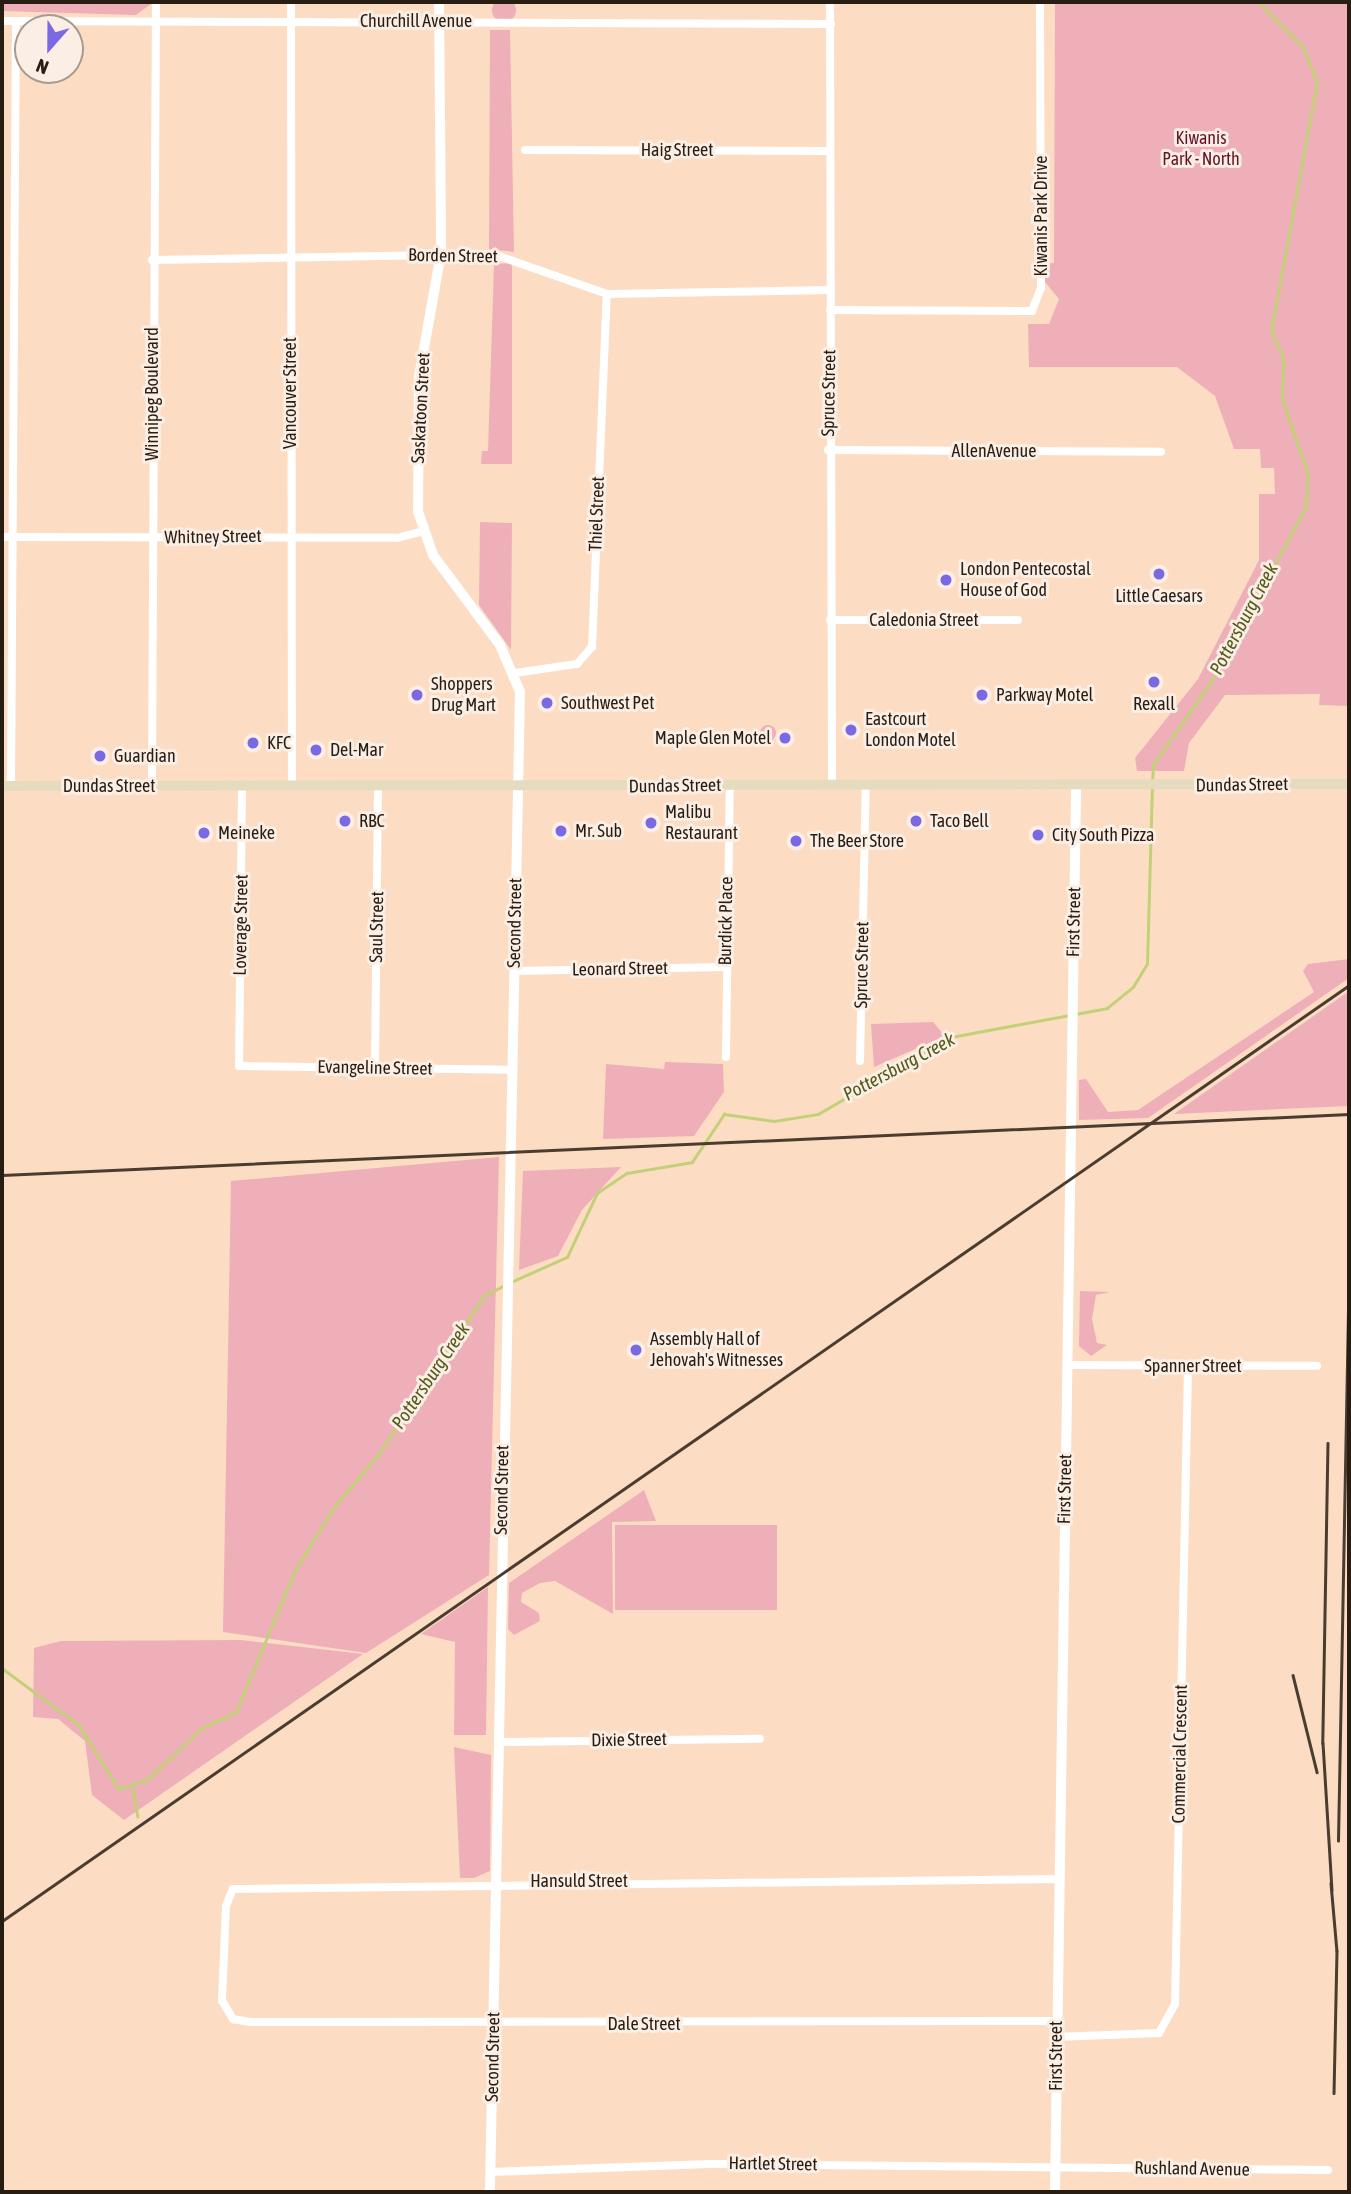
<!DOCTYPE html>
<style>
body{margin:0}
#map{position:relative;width:1351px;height:2194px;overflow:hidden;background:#fcddc3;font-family:"Asap Condensed",sans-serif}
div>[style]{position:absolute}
.green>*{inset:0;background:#eeafb9;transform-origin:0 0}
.round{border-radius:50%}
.stream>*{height:2.5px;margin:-1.25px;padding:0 1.25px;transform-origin:1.25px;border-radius:1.25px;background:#c2d178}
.minor>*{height:8px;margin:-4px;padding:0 4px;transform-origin:4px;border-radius:4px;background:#fff}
.tertiary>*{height:10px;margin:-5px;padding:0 5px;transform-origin:5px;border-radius:5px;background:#fff}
.secondary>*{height:10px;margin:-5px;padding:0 5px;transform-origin:5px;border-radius:5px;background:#e5dcc0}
.rail>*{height:2.5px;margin:-1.25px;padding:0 1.25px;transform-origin:1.25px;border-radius:1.25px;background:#4a3c2f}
.dots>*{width:19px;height:19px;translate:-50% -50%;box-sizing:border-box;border:4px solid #fbeee4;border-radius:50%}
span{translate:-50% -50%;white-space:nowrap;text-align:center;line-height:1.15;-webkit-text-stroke:6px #fbeee4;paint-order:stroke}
.street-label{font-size:18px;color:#281d13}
.park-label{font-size:18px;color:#65122b}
.poi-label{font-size:18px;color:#281d13}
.left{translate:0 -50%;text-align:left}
.right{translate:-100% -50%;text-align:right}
.water-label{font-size:19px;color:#525b1a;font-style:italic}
.frame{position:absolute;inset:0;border:4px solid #281d13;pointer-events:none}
.north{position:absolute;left:14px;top:14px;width:70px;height:70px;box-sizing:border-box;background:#fbeee4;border:2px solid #a79a90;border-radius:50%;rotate:201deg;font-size:19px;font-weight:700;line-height:28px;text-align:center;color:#281d13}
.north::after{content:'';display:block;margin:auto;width:24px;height:32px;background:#7b68e3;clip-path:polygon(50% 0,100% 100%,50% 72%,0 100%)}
</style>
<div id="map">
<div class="green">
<i class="round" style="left:492px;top:-2px;width:24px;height:24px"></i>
<i style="clip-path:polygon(2px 2px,151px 2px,151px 4px,136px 15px,2px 11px)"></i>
<i style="clip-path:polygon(1055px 2px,1349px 2px,1349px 706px,1319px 705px,1320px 694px,1225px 695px,1189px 743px,1184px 771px,1137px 771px,1135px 758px,1198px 679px,1259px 560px,1259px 494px,1275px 494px,1274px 468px,1261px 468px,1260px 449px,1234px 449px,1215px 396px,1177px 367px,1029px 367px,1028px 324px,1049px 324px,1059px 299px,1045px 282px,1045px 264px,1054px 263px)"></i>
<i style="clip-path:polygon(490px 30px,510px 30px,514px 252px,489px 249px)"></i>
<i style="clip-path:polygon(512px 263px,512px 464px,481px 464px,482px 451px,488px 451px,494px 264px)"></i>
<i style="clip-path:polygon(480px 522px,512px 523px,511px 650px,479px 605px)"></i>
<i class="round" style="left:760px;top:725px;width:16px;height:16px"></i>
<i style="clip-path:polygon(1349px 959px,1349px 978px,1148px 1118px,1079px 1120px,1079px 1080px,1086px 1079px,1108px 1112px,1138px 1110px,1314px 992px,1303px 971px,1308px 964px)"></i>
<i style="clip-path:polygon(1349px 991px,1349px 1106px,1174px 1114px)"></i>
<i style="clip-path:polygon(933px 1022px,945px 1036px,874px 1067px,871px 1024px)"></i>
<i style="clip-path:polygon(665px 1062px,723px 1064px,724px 1092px,694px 1136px,603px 1139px,606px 1064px,664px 1069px)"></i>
<i style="clip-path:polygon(499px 1157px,489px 1575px,366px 1653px,223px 1632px,231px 1181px)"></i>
<i style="clip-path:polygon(621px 1167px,582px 1210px,558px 1256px,519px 1270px,523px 1171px)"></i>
<i style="clip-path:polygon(1080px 1291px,1110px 1292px,1096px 1295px,1092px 1319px,1097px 1343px,1107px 1345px,1091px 1356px,1079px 1346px)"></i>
<i style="clip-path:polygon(644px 1490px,656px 1521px,612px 1522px,613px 1614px,555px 1581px,540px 1583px,522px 1593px,521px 1602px,539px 1613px,540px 1621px,514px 1635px,508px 1629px,509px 1583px)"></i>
<i style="left:615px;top:1525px;width:162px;height:85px"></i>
<i style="clip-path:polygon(488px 1587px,486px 1735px,454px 1735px,455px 1642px,421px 1634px)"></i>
<i style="clip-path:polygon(241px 1640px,363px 1654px,124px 1820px,92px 1795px,85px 1741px,58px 1719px,33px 1717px,34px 1648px,61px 1641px)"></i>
<i style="clip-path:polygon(454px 1747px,491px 1755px,490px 1871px,474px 1878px,460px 1878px)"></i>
</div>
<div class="stream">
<i style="left:1152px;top:781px;width:16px;rotate:-86deg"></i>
<i style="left:1153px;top:765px;width:103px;rotate:-55.2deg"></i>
<i style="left:1212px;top:680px;width:197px;rotate:-61.5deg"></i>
<i style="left:1306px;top:507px;width:33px;rotate:-87deg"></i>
<i style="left:1308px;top:474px;width:79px;rotate:-109.1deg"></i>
<i style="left:1282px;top:399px;width:41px;rotate:-88.6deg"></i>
<i style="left:1283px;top:358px;width:30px;rotate:-114deg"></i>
<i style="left:1271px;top:331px;width:252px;rotate:-79.5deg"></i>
<i style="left:1317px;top:83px;width:36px;rotate:-111deg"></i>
<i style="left:1304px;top:49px;width:66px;rotate:-134.4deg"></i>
<i style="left:511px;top:1282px;width:61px;rotate:-24.1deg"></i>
<i style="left:567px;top:1257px;width:71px;rotate:-64.9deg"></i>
<i style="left:597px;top:1193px;width:36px;rotate:-34deg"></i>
<i style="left:627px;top:1173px;width:66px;rotate:-9.6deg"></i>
<i style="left:692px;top:1162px;width:58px;rotate:-56.3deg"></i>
<i style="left:724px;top:1114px;width:50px;rotate:8deg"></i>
<i style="left:774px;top:1121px;width:45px;rotate:-9deg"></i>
<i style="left:818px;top:1114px;width:154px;rotate:-30.1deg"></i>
<i style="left:951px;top:1037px;width:159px;rotate:-10.5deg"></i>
<i style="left:1107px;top:1008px;width:33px;rotate:-39deg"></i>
<i style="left:1133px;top:987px;width:27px;rotate:-59deg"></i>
<i style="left:1147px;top:964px;width:176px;rotate:-88.4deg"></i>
<i style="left:2px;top:1668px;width:96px;rotate:36.5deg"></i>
<i style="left:79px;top:1725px;width:75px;rotate:58deg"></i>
<i style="left:119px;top:1789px;width:31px;rotate:-19deg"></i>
<i style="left:148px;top:1779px;width:74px;rotate:-43.4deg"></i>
<i style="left:202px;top:1728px;width:38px;rotate:-25deg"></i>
<i style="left:236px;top:1712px;width:152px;rotate:-67.5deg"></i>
<i style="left:294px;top:1572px;width:78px;rotate:-58.2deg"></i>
<i style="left:335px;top:1506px;width:67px;rotate:-49.9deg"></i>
<i style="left:378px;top:1455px;width:191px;rotate:-56.3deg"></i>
<i style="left:484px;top:1296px;width:24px;rotate:-28deg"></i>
<i style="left:133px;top:1789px;width:28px;rotate:80deg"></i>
</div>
<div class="minor">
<i style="left:291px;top:2px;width:782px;rotate:89.93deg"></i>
<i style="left:830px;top:2px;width:782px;rotate:89.85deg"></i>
<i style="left:2px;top:21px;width:829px;rotate:0.21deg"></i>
<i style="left:525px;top:150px;width:304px;rotate:0.2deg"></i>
<i style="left:152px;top:260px;width:341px;rotate:-1deg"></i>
<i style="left:493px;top:254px;width:121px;rotate:19.3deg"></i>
<i style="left:607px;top:294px;width:223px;rotate:-1deg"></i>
<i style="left:830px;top:310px;width:202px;rotate:0.3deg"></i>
<i style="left:1032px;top:311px;width:25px;rotate:-69deg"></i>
<i style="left:1041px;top:288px;width:286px;rotate:-90.2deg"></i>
<i style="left:828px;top:450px;width:333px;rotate:0.3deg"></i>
<i style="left:2px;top:537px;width:395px;rotate:0.1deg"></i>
<i style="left:397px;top:538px;width:27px;rotate:-15deg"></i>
<i style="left:830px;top:620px;width:188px"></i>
<i style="left:515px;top:673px;width:63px;rotate:-8.3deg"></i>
<i style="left:577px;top:664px;width:23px;rotate:-49deg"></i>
<i style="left:592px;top:647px;width:353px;rotate:-87.6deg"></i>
<i style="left:242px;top:785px;width:281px;rotate:90.6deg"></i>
<i style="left:239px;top:1066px;width:272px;rotate:0.8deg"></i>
<i style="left:11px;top:786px;width:765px;rotate:-89.63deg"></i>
<i style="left:152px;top:786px;width:784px;rotate:-89.71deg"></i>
<i style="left:514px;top:971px;width:211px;rotate:-1.1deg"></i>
<i style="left:726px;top:1057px;width:272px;rotate:-89.2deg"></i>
<i style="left:860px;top:1061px;width:277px;rotate:-88.8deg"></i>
<i style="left:375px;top:1069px;width:284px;rotate:-89.4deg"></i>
<i style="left:1069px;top:1365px;width:248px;rotate:0.2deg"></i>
<i style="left:498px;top:1742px;width:262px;rotate:-0.7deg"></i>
<i style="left:1055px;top:2021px;width:804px;rotate:179.93deg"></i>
<i style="left:251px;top:2022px;width:18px;rotate:-171deg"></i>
<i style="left:233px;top:2019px;width:21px;rotate:-121deg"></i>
<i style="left:222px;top:2001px;width:95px;rotate:-87.6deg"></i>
<i style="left:226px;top:1906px;width:18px;rotate:-68deg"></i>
<i style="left:233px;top:1889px;width:826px;rotate:-0.69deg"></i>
<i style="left:1055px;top:2037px;width:104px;rotate:-2.2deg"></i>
<i style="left:1159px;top:2033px;width:33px;rotate:-61deg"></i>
<i style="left:1175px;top:2004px;width:638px;rotate:-88.83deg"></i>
<i style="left:491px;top:2172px;width:219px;rotate:-2.1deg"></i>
<i style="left:710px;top:2164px;width:618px;rotate:0.56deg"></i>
</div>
<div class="tertiary">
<i style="left:439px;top:2px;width:251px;rotate:89.5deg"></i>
<i style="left:441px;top:253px;width:126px;rotate:100.1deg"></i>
<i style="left:419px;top:377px;width:134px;rotate:90.4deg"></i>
<i style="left:418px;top:511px;width:46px;rotate:71.2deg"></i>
<i style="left:433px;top:555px;width:112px;rotate:53.3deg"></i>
<i style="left:500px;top:645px;width:51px;rotate:66.9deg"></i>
<i style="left:520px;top:692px;width:1500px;rotate:91.15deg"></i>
<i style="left:1055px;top:2192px;width:1407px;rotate:-89.14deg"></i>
</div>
<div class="secondary">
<i style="left:2px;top:786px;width:1347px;rotate:-0.09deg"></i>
</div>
<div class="rail">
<i style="left:2px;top:1175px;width:1348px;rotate:-2.59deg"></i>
<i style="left:1328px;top:1443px;width:300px;rotate:91deg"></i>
<i style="left:1323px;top:1743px;width:147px;rotate:86.5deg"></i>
<i style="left:1293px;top:1675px;width:100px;rotate:76.1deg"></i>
<i style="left:1338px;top:1841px;width:585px;rotate:-88.92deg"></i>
<i style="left:1331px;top:1883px;width:68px;rotate:85deg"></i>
<i style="left:1337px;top:1951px;width:142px;rotate:91.2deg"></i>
<i style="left:2px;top:1921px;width:1640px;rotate:-34.79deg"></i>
</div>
<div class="dots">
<i style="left:1159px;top:574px;background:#7b68e3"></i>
<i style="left:946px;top:580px;background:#7b68e3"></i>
<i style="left:1154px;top:682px;background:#7b68e3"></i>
<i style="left:417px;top:695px;background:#7b68e3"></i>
<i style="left:982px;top:695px;background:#7b68e3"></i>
<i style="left:547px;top:703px;background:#7b68e3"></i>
<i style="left:851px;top:730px;background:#7b68e3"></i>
<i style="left:785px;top:738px;background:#7b68e3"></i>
<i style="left:253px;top:743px;background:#7b68e3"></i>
<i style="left:316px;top:750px;background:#7b68e3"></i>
<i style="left:100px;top:756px;background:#7b68e3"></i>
<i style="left:345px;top:821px;background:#7b68e3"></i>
<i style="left:916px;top:821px;background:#7b68e3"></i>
<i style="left:651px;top:823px;background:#7b68e3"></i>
<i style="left:561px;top:831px;background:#7b68e3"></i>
<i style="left:204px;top:833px;background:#7b68e3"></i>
<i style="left:1038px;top:835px;background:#7b68e3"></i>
<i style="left:796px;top:841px;background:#7b68e3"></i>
<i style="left:636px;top:1350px;background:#7b68e3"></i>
</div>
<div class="street-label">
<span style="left:416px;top:21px">Churchill Avenue</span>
<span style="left:677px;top:150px">Haig Street</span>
<span style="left:1041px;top:216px;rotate:-90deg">Kiwanis Park Drive</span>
<span style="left:453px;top:256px;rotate:1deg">Borden Street</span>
<span style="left:290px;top:393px;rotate:-90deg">Vancouver Street</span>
<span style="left:829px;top:393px;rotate:-89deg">Spruce Street</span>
<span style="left:152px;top:394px;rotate:-90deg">Winnipeg Boulevard</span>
<span style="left:421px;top:408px;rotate:-87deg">Saskatoon Street</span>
<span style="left:994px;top:451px">AllenAvenue</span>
<span style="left:597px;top:514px;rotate:-88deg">Thiel Street</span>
<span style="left:213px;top:537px;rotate:-1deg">Whitney Street</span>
<span style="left:924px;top:620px">Caledonia Street</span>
<span style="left:1242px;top:785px;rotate:-1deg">Dundas Street</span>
<span style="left:109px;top:786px">Dundas Street</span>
<span style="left:675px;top:786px;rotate:-1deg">Dundas Street</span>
<span style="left:726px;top:921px;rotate:-89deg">Burdick Place</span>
<span style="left:1074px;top:922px;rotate:-89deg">First Street</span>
<span style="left:515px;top:923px;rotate:-89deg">Second Street</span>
<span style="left:241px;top:925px;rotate:-89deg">Loverage Street</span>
<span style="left:377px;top:927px;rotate:-89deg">Saul Street</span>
<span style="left:862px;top:965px;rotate:-89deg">Spruce Street</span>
<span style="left:620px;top:969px;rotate:-1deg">Leonard Street</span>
<span style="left:375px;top:1068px;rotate:1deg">Evangeline Street</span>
<span style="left:1193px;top:1366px">Spanner Street</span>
<span style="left:1065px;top:1489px;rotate:-89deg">First Street</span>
<span style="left:502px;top:1490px;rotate:-89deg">Second Street</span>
<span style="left:629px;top:1740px;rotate:-1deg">Dixie Street</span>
<span style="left:1180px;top:1754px;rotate:-89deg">Commercial Crescent</span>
<span style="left:579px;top:1881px">Hansuld Street</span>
<span style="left:644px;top:2024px">Dale Street</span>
<span style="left:1056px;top:2056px;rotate:-90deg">First Street</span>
<span style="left:493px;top:2057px;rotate:-89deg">Second Street</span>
<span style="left:773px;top:2164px;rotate:1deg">Hartlet Street</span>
<span style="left:1192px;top:2169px;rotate:1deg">Rushland Avenue</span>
</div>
<div class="park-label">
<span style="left:1201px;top:149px">Kiwanis<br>Park - North</span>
</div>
<div class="poi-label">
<span class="left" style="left:960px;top:580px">London Pentecostal<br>House of God</span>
<span style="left:1159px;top:596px">Little Caesars</span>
<span class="left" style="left:431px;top:695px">Shoppers<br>Drug Mart</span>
<span class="left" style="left:996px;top:695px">Parkway Motel</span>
<span class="left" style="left:561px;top:703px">Southwest Pet</span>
<span style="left:1154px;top:704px">Rexall</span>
<span class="left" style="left:865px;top:730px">Eastcourt<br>London Motel</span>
<span class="right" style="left:771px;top:738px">Maple Glen Motel</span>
<span class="left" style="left:267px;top:743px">KFC</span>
<span class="left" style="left:330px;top:750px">Del-Mar</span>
<span class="left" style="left:114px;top:756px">Guardian</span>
<span class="left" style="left:665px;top:823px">Malibu<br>Restaurant</span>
<span class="left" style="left:359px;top:821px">RBC</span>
<span class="left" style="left:930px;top:821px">Taco Bell</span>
<span class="left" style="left:575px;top:831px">Mr. Sub</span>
<span class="left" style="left:218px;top:833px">Meineke</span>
<span class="left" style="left:1052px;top:835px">City South Pizza</span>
<span class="left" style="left:810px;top:841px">The Beer Store</span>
<span class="left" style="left:650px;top:1350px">Assembly Hall of<br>Jehovah's Witnesses</span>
</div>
<div class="water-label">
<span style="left:1244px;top:619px;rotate:-62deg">Pottersburg Creek</span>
<span style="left:899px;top:1067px;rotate:-28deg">Pottersburg Creek</span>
<span style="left:431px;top:1376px;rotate:-56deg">Pottersburg Creek</span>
</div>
<div class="frame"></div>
<div class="north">N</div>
</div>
